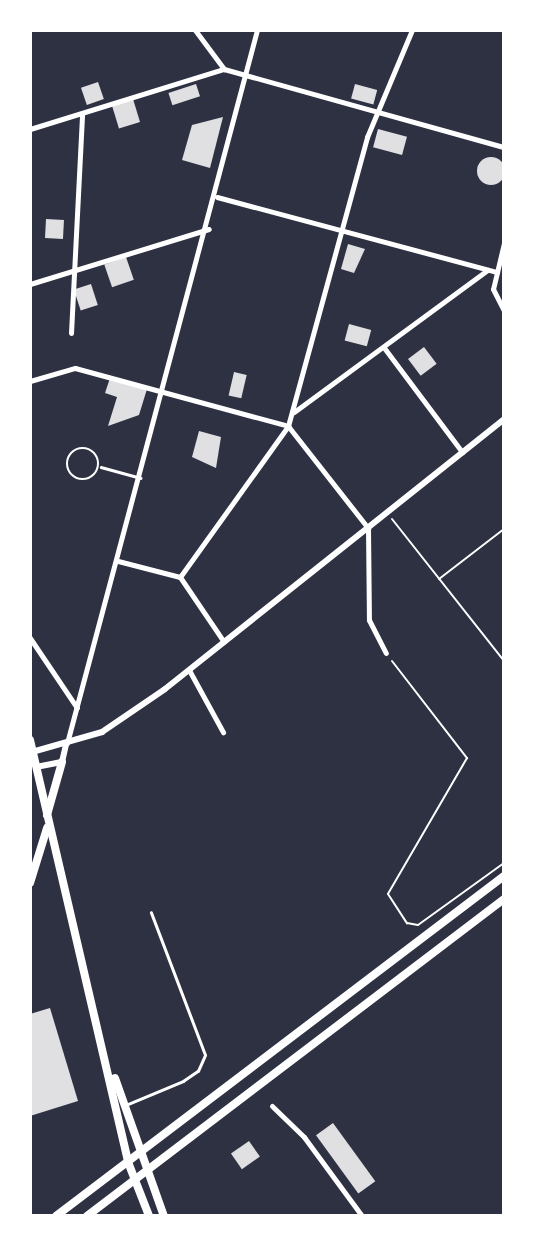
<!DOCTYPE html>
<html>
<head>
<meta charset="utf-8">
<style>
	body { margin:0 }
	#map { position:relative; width:534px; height:1246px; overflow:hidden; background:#2d3142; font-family:"DejaVu Sans",sans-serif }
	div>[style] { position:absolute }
	.building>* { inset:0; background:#e0e0e3; transform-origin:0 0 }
	.round { border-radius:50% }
	.path>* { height:2px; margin:-1px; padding:0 1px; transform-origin:1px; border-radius:1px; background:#fff }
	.service>* { height:2.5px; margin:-1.25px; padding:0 1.25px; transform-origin:1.25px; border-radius:1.25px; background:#fff }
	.service>.ring { margin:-1.25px; padding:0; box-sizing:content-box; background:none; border:2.5px solid #fff; border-radius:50% }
	.minor>* { height:5px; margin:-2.5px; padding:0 2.5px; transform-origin:2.5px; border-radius:2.5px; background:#fff }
	.tertiary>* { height:6px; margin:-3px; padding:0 3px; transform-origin:3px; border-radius:3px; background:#fff }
	.primary>* { height:8px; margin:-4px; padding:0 4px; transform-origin:4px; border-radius:4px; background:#fff }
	span { translate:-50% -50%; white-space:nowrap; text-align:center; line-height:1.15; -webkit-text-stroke:7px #fff; paint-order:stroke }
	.frame { position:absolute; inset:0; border:32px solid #fff; pointer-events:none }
</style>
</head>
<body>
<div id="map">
	<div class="building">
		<i style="left:98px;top:82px;width:18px;height:18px;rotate:71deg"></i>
		<i style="left:196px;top:84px;width:13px;height:29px;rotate:72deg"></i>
		<i style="left:355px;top:84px;width:23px;height:15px;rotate:15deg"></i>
		<i style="left:133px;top:99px;width:24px;height:22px;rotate:73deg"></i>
		<i style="clip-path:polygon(223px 117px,210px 168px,182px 160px,192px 125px)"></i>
		<i style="left:378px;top:129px;width:30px;height:19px;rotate:15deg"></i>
		<i class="round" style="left:477px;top:157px;width:28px;height:28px"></i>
		<i style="left:46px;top:219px;width:18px;height:19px;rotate:3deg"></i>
		<i style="clip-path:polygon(348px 244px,365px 249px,354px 273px,341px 269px)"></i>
		<i style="left:126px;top:257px;width:24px;height:23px;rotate:71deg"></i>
		<i style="left:91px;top:284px;width:22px;height:18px;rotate:72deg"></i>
		<i style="left:349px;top:324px;width:23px;height:17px;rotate:15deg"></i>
		<i style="left:424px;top:347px;width:21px;height:20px;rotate:53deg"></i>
		<i style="left:234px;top:372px;width:13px;height:24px;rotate:13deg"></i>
		<i style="clip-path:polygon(110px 378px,147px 389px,139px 415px,108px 426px,117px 397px,105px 393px)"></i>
		<i style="clip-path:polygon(199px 431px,221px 437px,216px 468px,192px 457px)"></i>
		<i style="clip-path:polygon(50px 1008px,78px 1101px,30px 1116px,30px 1014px)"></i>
		<i style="left:333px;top:1123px;width:72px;height:21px;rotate:54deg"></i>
		<i style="left:249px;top:1141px;width:19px;height:22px;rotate:55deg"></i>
	</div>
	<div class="path">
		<i style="left:392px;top:519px;width:181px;rotate:51.7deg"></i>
		<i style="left:439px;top:579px;width:82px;rotate:-37.6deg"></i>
		<i style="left:392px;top:661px;width:123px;rotate:52.3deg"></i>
		<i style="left:467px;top:758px;width:157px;rotate:120.2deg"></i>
		<i style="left:388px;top:894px;width:35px;rotate:57deg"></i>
		<i style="left:407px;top:923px;width:11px;rotate:10deg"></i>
		<i style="left:418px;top:925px;width:106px;rotate:-35.8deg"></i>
	</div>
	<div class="service">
		<i class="ring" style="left:67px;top:448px;width:29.5px;height:29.5px"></i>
		<i style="left:101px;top:467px;width:41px;rotate:15.4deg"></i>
		<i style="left:126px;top:1105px;width:62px;rotate:-22.8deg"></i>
		<i style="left:183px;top:1081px;width:18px;rotate:-34deg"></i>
		<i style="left:198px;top:1071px;width:17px;rotate:-66deg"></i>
		<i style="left:205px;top:1055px;width:152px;rotate:-110.8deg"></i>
	</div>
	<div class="minor">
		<i style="left:195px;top:30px;width:49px;rotate:53.4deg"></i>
		<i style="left:224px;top:69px;width:291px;rotate:15.6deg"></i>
		<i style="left:30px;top:129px;width:203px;rotate:-17.2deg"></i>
		<i style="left:217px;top:197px;width:290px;rotate:15deg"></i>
		<i style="left:504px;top:243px;width:47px;rotate:103.4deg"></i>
		<i style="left:493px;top:289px;width:25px;rotate:63deg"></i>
		<i style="left:30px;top:284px;width:187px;rotate:-17.1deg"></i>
		<i style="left:71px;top:333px;width:220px;rotate:-87.1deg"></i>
		<i style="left:385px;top:349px;width:129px;rotate:53.2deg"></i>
		<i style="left:30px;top:381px;width:47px;rotate:-16.1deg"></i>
		<i style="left:75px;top:368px;width:221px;rotate:15.2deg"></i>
		<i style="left:294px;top:412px;width:240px;rotate:-36.3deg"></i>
		<i style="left:288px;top:426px;width:130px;rotate:51.9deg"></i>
		<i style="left:368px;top:528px;width:92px;rotate:89.4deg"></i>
		<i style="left:369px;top:620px;width:37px;rotate:63deg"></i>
		<i style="left:118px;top:561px;width:64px;rotate:14.5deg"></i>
		<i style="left:180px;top:577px;width:78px;rotate:55.9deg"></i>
		<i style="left:180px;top:577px;width:186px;rotate:-54.4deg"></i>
		<i style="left:288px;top:426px;width:300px;rotate:-74.7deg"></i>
		<i style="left:367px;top:137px;width:116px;rotate:-67.2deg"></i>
		<i style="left:30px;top:638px;width:84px;rotate:56.1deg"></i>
		<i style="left:189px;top:670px;width:71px;rotate:61.3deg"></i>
		<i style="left:67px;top:743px;width:738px;rotate:-75.08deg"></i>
		<i style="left:272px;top:1106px;width:45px;rotate:44.1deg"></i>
		<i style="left:304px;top:1137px;width:98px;rotate:53.7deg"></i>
	</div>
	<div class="tertiary">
		<i style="left:32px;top:752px;width:73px;rotate:-15.9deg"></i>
		<i style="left:102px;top:732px;width:76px;rotate:-34.3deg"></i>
		<i style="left:165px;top:689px;width:433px;rotate:-38.5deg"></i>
		<i style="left:36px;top:767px;width:26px;rotate:-11deg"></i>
		<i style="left:62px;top:762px;width:17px;rotate:-77deg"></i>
	</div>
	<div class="primary">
		<i style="left:30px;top:740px;width:433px;rotate:76.9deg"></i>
		<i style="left:128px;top:1162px;width:58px;rotate:68.7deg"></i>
		<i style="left:47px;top:815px;width:55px;rotate:-74.2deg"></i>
		<i style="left:30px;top:883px;width:58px;rotate:-72.8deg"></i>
		<i style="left:115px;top:1078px;width:146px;rotate:70.5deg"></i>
		<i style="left:56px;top:1216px;width:562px;rotate:-37.2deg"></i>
		<i style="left:87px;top:1216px;width:524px;rotate:-37.24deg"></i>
	</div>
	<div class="frame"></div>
</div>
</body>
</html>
